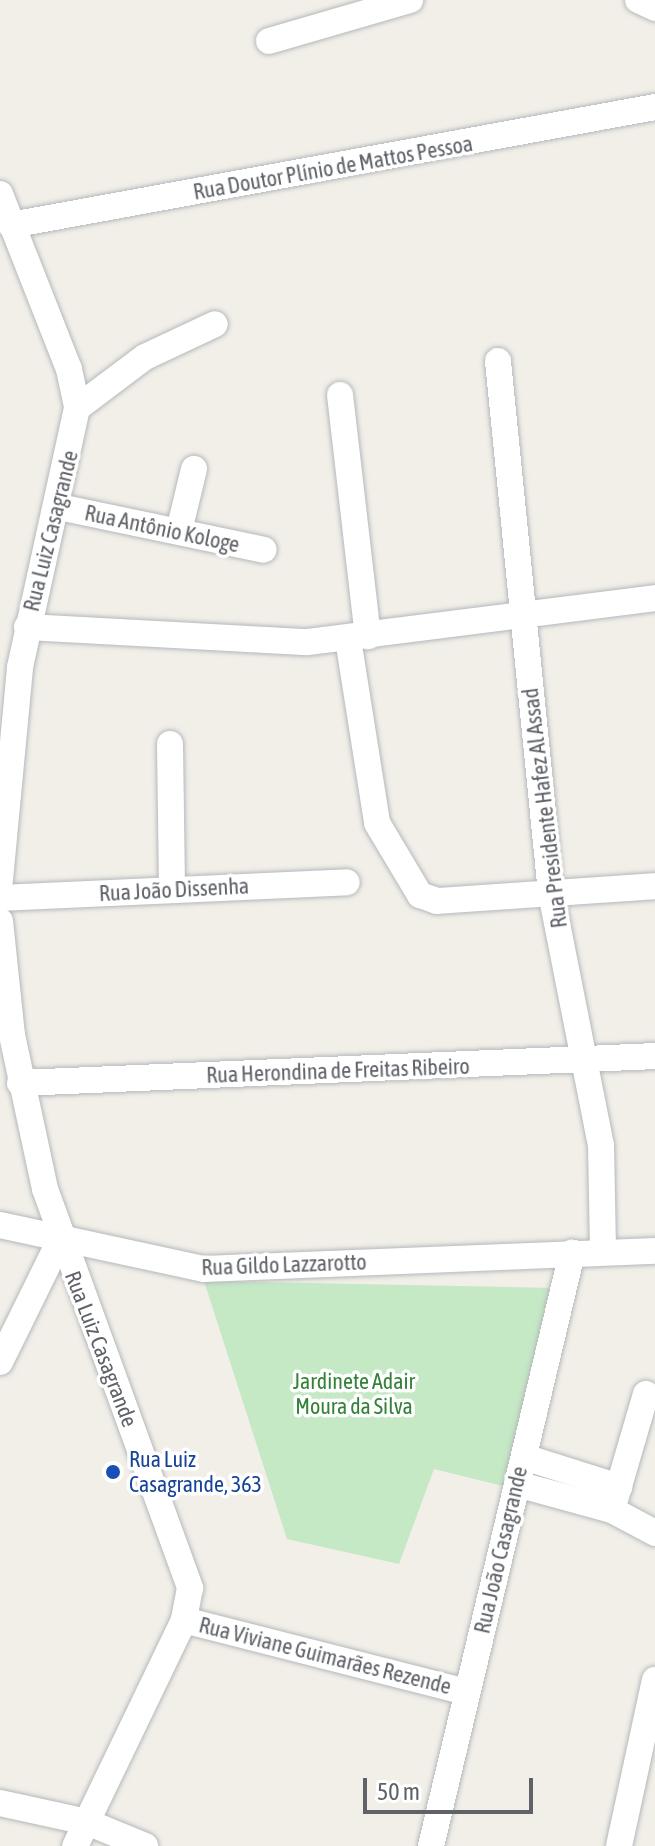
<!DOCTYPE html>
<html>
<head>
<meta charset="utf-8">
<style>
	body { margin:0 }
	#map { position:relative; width:655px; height:1846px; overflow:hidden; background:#f1efe8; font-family:"Asap Condensed",sans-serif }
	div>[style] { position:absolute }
	.green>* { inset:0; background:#c5e8c5 }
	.roads { filter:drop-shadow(0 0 2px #b5b8bc) drop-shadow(0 0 2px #b5b8bc) }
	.minor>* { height:26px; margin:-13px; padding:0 13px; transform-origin:13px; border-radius:13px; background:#fff }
	.dots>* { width:22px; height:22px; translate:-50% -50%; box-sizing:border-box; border:4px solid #fff; border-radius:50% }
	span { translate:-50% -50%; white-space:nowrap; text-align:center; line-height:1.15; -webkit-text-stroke:7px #fff; paint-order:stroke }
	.street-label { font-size:22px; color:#5f6368 }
	.park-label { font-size:22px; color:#348238 }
	.transit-label { font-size:22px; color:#164399 }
	.left { translate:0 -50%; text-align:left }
	.scale { position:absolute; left:363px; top:1778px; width:170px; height:36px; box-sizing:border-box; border:4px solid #5f6368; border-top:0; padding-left:10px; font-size:24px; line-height:28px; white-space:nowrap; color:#5f6368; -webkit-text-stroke:6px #fff; paint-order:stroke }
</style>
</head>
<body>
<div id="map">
	<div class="green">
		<i style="clip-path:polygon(204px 1281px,556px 1288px,503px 1486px,434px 1469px,399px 1564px,287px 1539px)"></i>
	</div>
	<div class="roads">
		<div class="minor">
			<i style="left:638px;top:0;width:19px;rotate:25deg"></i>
			<i style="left:269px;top:41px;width:147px;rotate:-16.2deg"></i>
			<i style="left:0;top:194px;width:188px;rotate:68.5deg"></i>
			<i style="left:69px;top:369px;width:40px;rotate:78deg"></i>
			<i style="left:77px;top:408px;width:266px;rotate:102.4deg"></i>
			<i style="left:20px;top:668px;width:214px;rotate:95.4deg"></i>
			<i style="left:11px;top:225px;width:655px;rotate:-10.38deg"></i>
			<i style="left:498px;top:361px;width:535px;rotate:84.31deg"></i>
			<i style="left:551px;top:893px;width:257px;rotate:78.8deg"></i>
			<i style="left:601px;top:1145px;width:107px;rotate:88.9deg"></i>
			<i style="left:340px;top:395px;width:243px;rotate:83.4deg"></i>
			<i style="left:77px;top:408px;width:85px;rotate:-36.9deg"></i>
			<i style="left:145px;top:357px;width:77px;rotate:-25.2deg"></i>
			<i style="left:59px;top:507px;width:209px;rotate:11.8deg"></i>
			<i style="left:179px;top:531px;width:64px;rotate:-76.4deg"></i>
			<i style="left:27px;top:627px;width:281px;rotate:3.1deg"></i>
			<i style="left:308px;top:642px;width:350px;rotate:-7.2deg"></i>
			<i style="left:348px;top:639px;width:186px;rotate:81deg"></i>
			<i style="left:377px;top:823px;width:84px;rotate:59.2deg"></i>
			<i style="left:420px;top:895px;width:18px;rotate:19deg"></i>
			<i style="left:437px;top:901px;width:219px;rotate:-3.9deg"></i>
			<i style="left:170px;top:744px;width:146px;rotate:89.2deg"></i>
			<i style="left:0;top:898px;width:347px;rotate:-2.6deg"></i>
			<i style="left:0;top:921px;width:115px;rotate:84deg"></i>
			<i style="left:12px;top:1035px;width:157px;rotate:77.9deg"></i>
			<i style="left:45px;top:1189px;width:425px;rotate:70deg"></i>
			<i style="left:190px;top:1588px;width:33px;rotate:101deg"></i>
			<i style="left:184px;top:1620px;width:251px;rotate:115.7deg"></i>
			<i style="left:20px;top:1083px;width:636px;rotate:-2.43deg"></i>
			<i style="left:0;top:1225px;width:209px;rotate:12.2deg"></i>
			<i style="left:204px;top:1269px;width:451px;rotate:-2.3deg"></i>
			<i style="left:0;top:1362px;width:136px;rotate:-63.8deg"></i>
			<i style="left:524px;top:1457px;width:100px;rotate:17.5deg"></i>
			<i style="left:517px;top:1484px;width:98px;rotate:15.3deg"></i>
			<i style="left:612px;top:1510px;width:49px;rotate:28.1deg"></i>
			<i style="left:612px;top:1510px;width:121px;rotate:-73.7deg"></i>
			<i style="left:184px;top:1620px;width:292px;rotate:14.3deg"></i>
			<i style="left:0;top:1803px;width:89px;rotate:12.3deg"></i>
			<i style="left:87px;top:1822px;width:63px;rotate:22.5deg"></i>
			<i style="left:431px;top:1846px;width:610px;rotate:-76.62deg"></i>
			<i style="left:619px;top:1846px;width:170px;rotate:-77.8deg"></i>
		</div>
	</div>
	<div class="dots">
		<i style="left:113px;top:1472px;background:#1a4fb4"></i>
	</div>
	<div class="street-label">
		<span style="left:333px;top:168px;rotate:-10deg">Rua Doutor Plínio de Mattos Pessoa</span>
		<span style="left:162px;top:529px;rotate:12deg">Rua Antônio Kologe</span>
		<span style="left:51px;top:531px;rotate:-76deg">Rua Luiz Casagrande</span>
		<span style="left:545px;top:808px;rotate:-97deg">Rua Presidente Hafez Al Assad</span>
		<span style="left:174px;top:890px;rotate:-3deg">Rua João Dissenha</span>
		<span style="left:338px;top:1071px;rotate:-2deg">Rua Herondina de Freitas Ribeiro</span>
		<span style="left:284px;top:1265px;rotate:-2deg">Rua Gildo Lazzarotto</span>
		<span style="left:101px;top:1349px;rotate:69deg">Rua Luiz Casagrande</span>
		<span style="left:501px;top:1550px;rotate:-77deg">Rua João Casagrande</span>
		<span style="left:325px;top:1656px;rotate:14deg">Rua Viviane Guimarães Rezende</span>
	</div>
	<div class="park-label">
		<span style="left:354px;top:1394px">Jardinete Adair<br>Moura da Silva</span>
	</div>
	<div class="transit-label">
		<span class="left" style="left:129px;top:1472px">Rua Luiz<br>Casagrande, 363</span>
	</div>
	<div class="scale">50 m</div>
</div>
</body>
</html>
